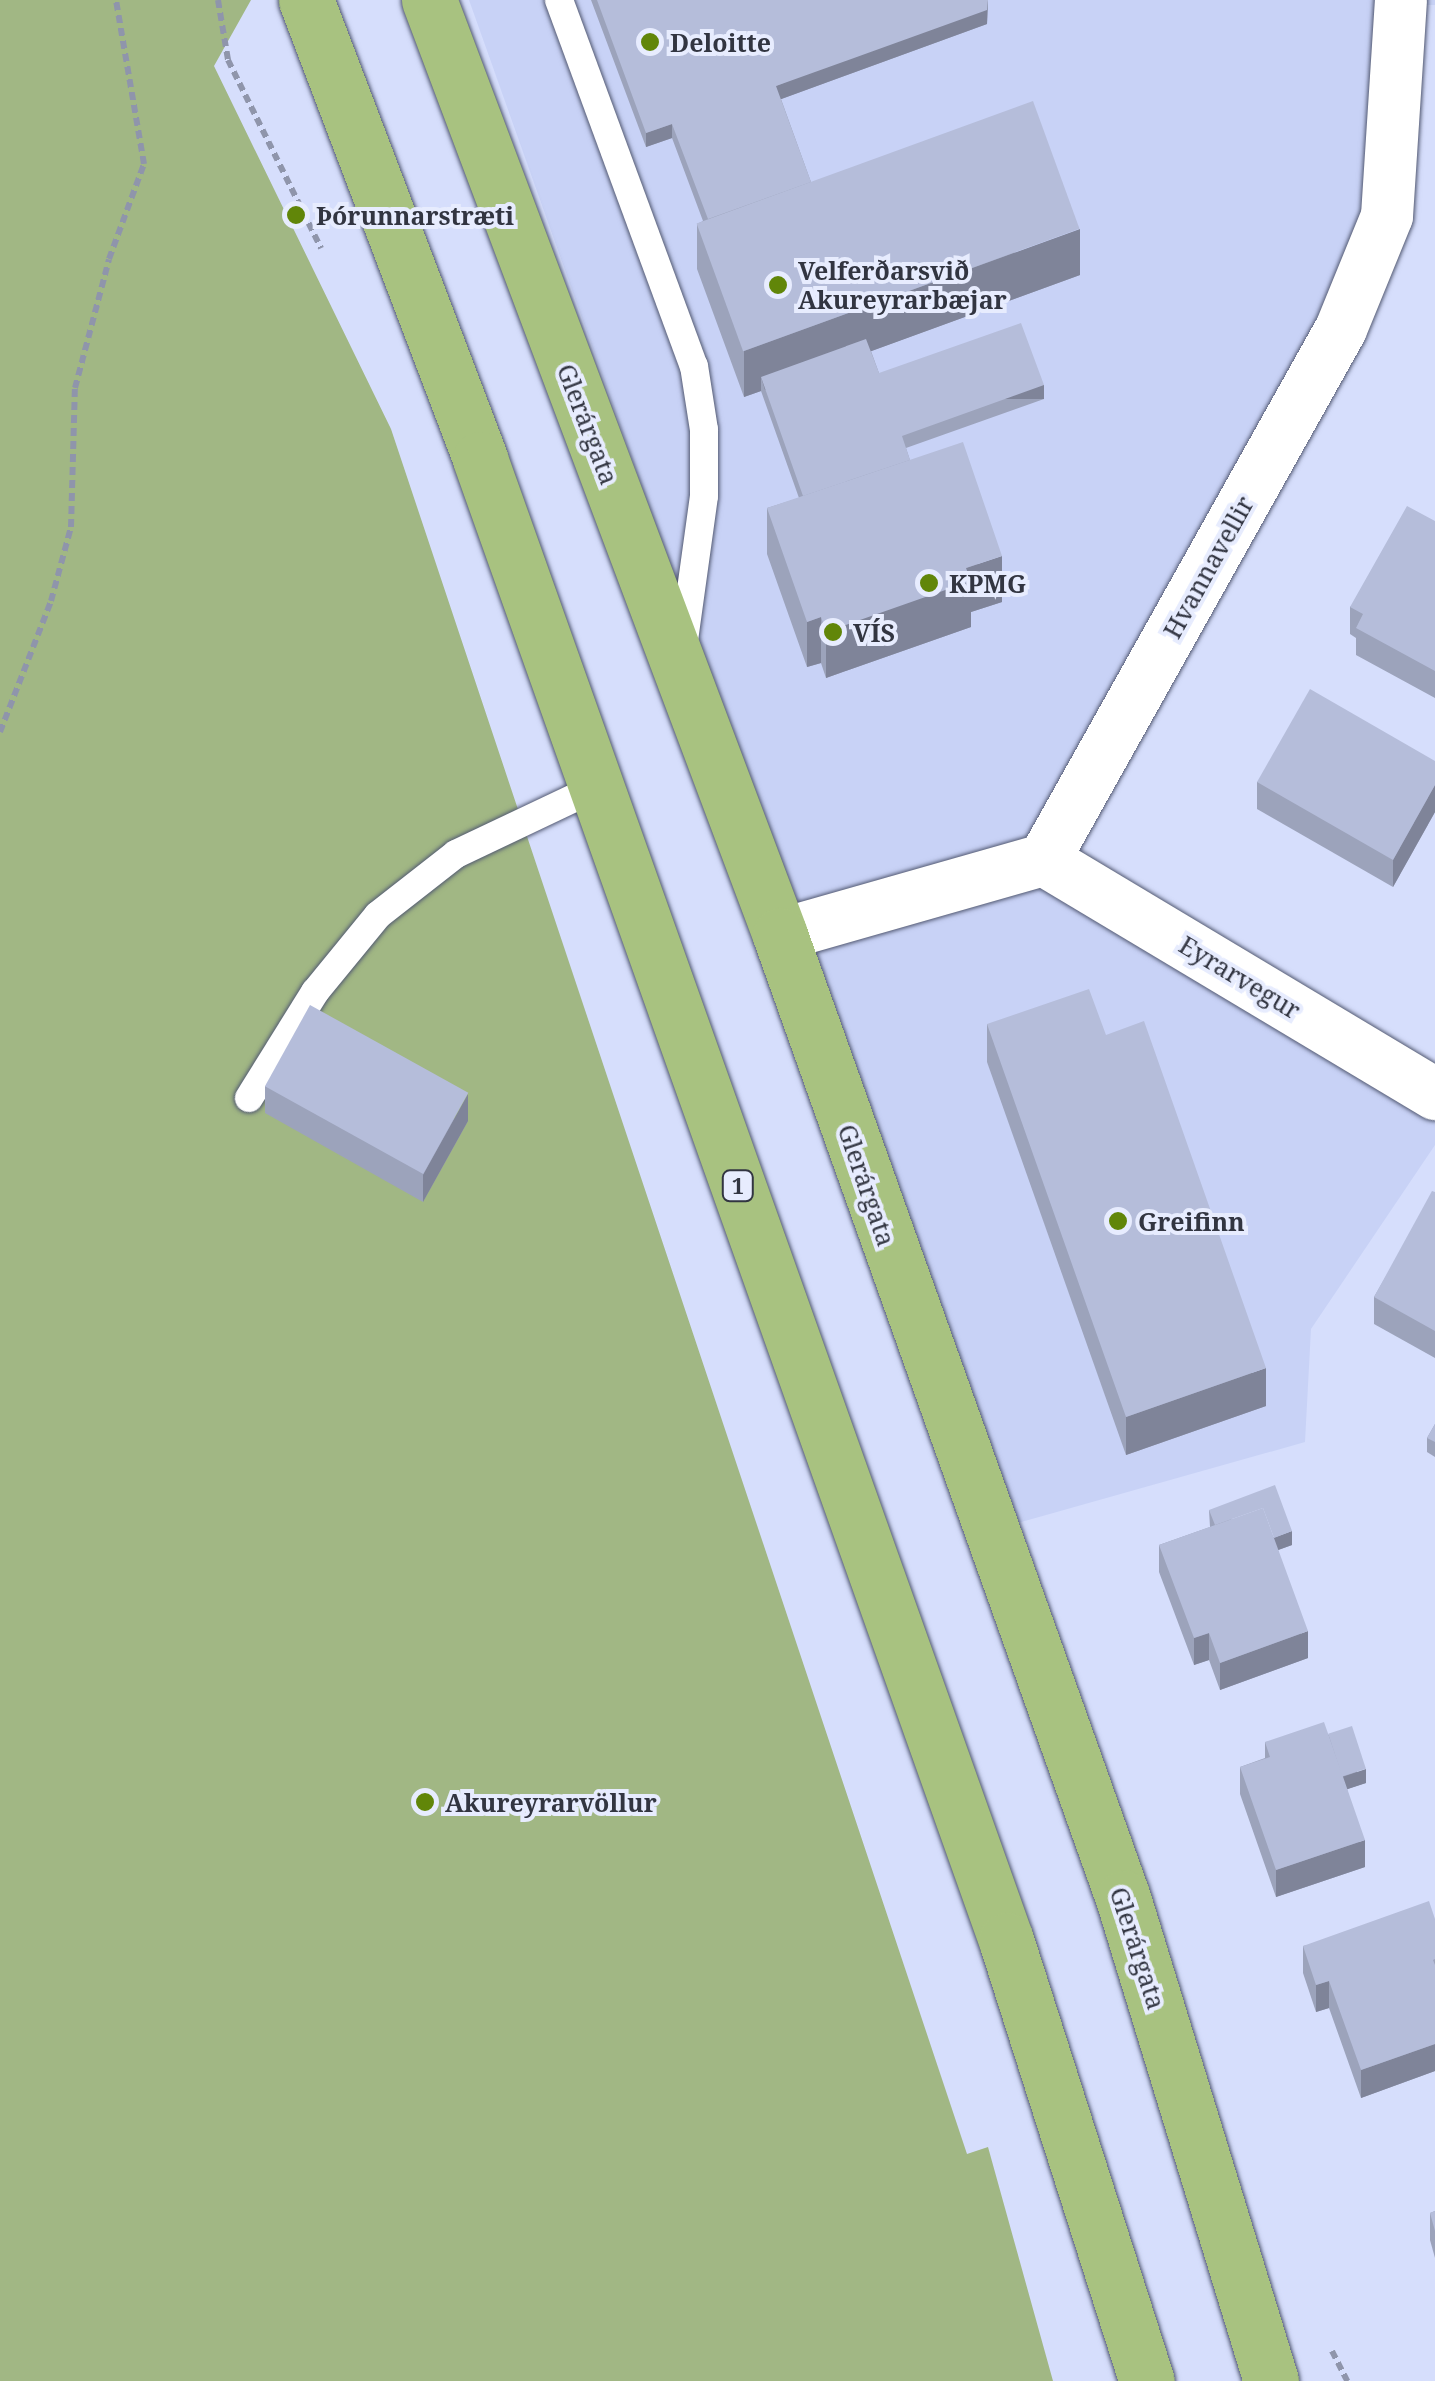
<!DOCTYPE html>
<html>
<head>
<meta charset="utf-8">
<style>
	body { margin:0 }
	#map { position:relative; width:1435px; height:2381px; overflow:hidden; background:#d6defc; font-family:"Noto Serif",serif }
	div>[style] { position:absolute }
	.built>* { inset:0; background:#c8d2f6 }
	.green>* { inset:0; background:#a1b784 }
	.path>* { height:6px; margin-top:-3px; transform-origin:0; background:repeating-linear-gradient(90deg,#8f95ab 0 8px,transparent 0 13px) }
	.roads { filter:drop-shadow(0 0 2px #525972) drop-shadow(0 0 2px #525972) }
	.service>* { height:28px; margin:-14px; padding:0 14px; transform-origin:14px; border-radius:14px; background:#fff }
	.minor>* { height:52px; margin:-26px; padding:0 26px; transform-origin:26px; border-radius:26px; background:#fff }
	.trunk>* { height:55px; margin:-27.5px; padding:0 27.5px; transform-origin:27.5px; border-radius:27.5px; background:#a8c280 }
	.wall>* { inset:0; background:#9ca3bb }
	.shaded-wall>* { inset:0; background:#7f8499; transform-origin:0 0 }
	.building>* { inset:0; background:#b5bdda; transform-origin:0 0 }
	.dots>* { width:28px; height:28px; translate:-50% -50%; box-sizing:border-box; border:5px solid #e7ecfe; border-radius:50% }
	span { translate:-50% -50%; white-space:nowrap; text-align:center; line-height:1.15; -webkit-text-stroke:8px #e7ecfe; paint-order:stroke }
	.shield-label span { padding:2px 8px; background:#e7ecfe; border:2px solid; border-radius:8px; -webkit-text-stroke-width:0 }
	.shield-label { font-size:22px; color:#323541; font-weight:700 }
	.poi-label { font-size:25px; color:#323541; font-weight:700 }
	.left { translate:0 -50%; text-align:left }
	.street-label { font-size:25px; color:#323541 }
</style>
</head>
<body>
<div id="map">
	<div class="built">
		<i style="clip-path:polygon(469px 0,1435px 0,1435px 5px,1388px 5px,1373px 210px,1326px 323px,1030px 860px,1435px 1103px,1435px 1145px,1311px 1329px,1305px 1442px,1011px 1525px)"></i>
	</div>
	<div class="green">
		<i style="clip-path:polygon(0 0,251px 0,214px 66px,391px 429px,967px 2154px,988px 2147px,1053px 2381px,0 2381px)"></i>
	</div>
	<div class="path">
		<i style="left:218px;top:0;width:61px;rotate:80.5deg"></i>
		<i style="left:228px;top:60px;width:210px;rotate:63.7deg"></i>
		<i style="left:0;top:732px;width:141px;rotate:-68.7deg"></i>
		<i style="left:51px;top:601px;width:77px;rotate:-74.9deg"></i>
		<i style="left:71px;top:527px;width:139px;rotate:-88.4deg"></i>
		<i style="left:75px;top:388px;width:133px;rotate:-75.2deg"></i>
		<i style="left:109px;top:259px;width:101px;rotate:-69.8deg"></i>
		<i style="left:144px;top:164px;width:166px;rotate:-99.7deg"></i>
		<i style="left:1332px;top:2351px;width:34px;rotate:63deg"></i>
	</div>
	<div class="roads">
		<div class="service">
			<i style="left:559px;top:0;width:390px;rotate:69.8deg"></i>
			<i style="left:694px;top:366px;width:65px;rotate:81.1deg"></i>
			<i style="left:704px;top:430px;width:66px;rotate:90deg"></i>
			<i style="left:704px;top:496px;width:152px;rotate:97.9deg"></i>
			<i style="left:249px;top:1098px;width:125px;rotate:-58.1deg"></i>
			<i style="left:315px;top:992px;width:99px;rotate:-50.7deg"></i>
			<i style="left:378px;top:915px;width:99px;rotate:-38deg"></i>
			<i style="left:456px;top:854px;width:156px;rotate:-25.4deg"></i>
		</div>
		<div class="minor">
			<i style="left:1044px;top:860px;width:456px;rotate:30.9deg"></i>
			<i style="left:780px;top:935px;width:274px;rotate:-15.9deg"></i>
			<i style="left:1044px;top:860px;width:608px;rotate:-60.78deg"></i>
			<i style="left:1341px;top:329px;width:122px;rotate:-67.8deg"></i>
			<i style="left:1387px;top:216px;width:216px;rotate:-86.3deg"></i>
		</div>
		<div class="trunk">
			<i style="left:306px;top:0;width:491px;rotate:69.2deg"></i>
			<i style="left:480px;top:459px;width:1572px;rotate:70.45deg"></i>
			<i style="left:1006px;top:1940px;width:463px;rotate:72.3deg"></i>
			<i style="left:429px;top:0;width:999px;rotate:69.42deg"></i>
			<i style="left:780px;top:935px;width:1022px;rotate:70.4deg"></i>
			<i style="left:1123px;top:1898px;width:505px;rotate:72.96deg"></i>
		</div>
	</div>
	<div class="wall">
		<i style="clip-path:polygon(591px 0,988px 0,987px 24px,781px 99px,811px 182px,1080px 275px,871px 351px,879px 373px,1044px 399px,906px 448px,910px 460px,1002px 602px,971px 612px,971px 627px,826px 678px,821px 663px,807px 667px,767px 554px,767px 508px,799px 498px,761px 391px,744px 397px,697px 269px,697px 224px,703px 221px,672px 138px,646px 147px)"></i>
		<i style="clip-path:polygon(1435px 521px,1435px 698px,1356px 655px,1356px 638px,1350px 634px,1350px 607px)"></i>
		<i style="clip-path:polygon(1435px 761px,1435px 812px,1393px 887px,1257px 809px,1257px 782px)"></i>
		<i style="clip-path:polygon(987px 1024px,1106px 1035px,1266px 1406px,1126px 1455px,987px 1062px)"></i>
		<i style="clip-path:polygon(265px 1086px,468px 1121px,423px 1202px,265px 1113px)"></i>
		<i style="clip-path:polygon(1435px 1192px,1435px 1358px,1374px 1324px,1374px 1297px)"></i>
		<i style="clip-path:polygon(1435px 1424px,1435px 1457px,1427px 1452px,1427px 1438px)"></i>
		<i style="clip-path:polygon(1209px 1510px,1292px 1545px,1278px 1550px,1308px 1658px,1220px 1690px,1209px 1660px,1194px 1665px,1159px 1572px,1159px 1545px,1210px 1527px)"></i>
		<i style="clip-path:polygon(1328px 1734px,1366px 1783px,1347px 1789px,1365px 1867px,1276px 1897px,1240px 1794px,1240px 1767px,1265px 1758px,1265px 1742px)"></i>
		<i style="clip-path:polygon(1435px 1919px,1435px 2071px,1361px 2098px,1329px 2008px,1316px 2012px,1303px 1973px,1303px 1946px)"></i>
		<i style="clip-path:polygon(1435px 2211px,1435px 2258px,1430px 2240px,1430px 2213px)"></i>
	</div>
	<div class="shaded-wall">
		<i style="clip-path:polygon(988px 0,987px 24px,776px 101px,776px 86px)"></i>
		<i style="clip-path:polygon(672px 124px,672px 138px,646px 147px,646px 133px)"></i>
		<i style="clip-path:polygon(1080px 229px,1080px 275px,765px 390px,761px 377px,761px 391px,744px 397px,744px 351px)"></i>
		<i style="left:1044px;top:385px;width:14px;height:151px;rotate:90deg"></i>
		<i style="clip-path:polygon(1002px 556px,1002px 602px,971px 612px,971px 627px,826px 678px,826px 632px,966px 568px)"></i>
		<i style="clip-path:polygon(821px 617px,821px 663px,807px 667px,807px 622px)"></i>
		<i style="clip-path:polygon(1435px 785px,1435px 812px,1393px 887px,1393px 860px)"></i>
		<i style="clip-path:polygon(468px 1094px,468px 1121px,423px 1202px,423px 1175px)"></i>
		<i style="clip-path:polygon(1266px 1368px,1266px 1406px,1126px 1455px,1126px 1417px)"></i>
		<i style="clip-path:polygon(1292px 1531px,1292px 1545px,1270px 1553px,1270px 1539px)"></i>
		<i style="clip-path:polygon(1308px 1631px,1308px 1658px,1220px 1690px,1220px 1663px)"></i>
		<i style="clip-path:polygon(1209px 1633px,1209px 1660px,1194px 1665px,1194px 1638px)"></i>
		<i style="clip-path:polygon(1366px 1769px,1366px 1783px,1339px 1792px,1339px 1778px)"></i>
		<i style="clip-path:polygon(1365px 1840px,1365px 1867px,1276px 1897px,1276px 1870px)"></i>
		<i style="clip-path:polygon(1329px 1981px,1329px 2008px,1316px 2012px,1316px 1985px)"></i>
		<i style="clip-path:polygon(1435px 2044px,1435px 2071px,1361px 2098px,1361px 2070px)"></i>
	</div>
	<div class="building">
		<i style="clip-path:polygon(597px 0,988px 0,987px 10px,776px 86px,811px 182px,708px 219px,672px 124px,646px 133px)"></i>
		<i style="left:1033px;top:101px;width:136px;height:358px;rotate:70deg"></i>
		<i style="clip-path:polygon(1021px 323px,1044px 385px,902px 436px,910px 460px,803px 496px,761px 377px,866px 339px,879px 373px)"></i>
		<i style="clip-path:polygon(963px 442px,1002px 556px,966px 568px,971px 581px,826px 632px,821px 617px,807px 622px,767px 508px)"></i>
		<i style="clip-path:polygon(1407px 506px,1435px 521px,1435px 671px,1356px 628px,1363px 614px,1350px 607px)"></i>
		<i style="clip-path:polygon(1310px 689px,1435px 761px,1435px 785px,1393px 860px,1257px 782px)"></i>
		<i style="clip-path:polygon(1089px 989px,1106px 1035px,1144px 1021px,1266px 1368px,1126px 1417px,987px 1024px)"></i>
		<i style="left:310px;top:1005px;width:181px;height:93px;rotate:29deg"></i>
		<i style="clip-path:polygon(1432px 1191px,1435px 1192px,1435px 1331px,1374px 1297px)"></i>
		<i style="clip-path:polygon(1435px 1424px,1435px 1442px,1427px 1438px)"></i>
		<i style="clip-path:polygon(1275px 1485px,1292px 1531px,1274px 1538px,1263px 1508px,1215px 1525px,1209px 1510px)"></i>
		<i style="clip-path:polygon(1263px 1508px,1308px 1631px,1220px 1663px,1209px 1633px,1194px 1638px,1159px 1545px)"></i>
		<i style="clip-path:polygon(1324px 1722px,1365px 1840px,1276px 1870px,1240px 1767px,1270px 1757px,1265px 1742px)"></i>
		<i style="left:1352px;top:1726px;width:45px;height:25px;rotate:72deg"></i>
		<i style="clip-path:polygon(1429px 1901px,1435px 1919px,1435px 1959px,1433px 1960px,1435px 1965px,1435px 2044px,1361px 2070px,1329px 1981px,1316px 1985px,1303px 1946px)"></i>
		<i style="clip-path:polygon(1435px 2211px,1435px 2231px,1430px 2213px)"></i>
	</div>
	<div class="dots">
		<i style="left:650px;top:42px;background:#618609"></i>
		<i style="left:296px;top:215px;background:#618609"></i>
		<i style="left:778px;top:285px;background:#618609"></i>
		<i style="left:929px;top:583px;background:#618609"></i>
		<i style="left:833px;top:632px;background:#618609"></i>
		<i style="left:1118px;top:1221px;background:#618609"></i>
		<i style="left:425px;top:1802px;background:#618609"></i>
	</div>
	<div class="shield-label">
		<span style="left:738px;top:1186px">1</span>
	</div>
	<div class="poi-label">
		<span class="left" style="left:670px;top:42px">Deloitte</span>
		<span class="left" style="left:316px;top:215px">Þórunnarstræti</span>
		<span class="left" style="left:798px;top:285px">Velferðarsvið<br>Akureyrarbæjar</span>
		<span class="left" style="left:949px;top:583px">KPMG</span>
		<span class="left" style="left:853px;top:632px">VÍS</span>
		<span class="left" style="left:1138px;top:1221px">Greifinn</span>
		<span class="left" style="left:445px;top:1802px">Akureyrarvöllur</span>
	</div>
	<div class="street-label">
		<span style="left:588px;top:424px;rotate:69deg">Glerárgata</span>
		<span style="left:1208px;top:567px;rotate:-61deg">Hvannavellir</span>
		<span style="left:1240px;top:977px;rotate:31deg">Eyrarvegur</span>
		<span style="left:867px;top:1185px;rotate:71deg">Glerárgata</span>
		<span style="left:1138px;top:1948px;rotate:72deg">Glerárgata</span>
	</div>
</div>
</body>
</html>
